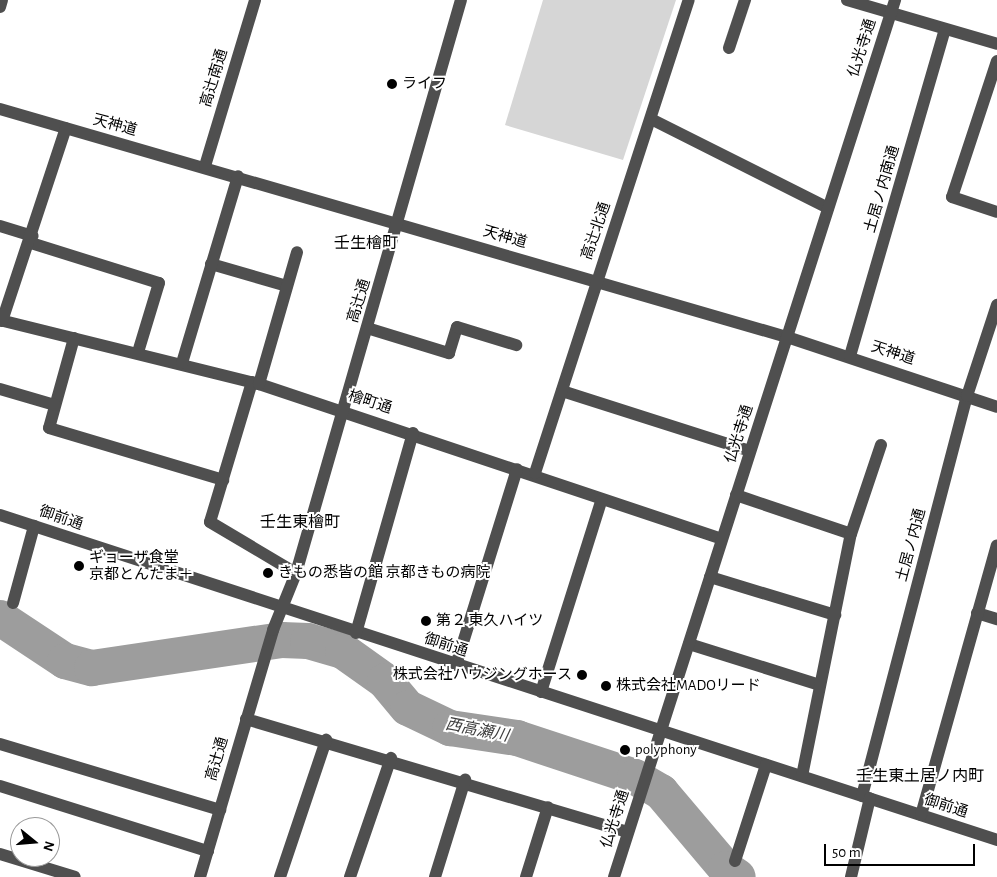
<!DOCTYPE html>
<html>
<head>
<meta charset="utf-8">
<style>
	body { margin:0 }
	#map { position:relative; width:997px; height:877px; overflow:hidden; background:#fff; font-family:"Alegreya Sans","Noto Sans JP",sans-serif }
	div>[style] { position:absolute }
	.green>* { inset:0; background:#d6d6d6 }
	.river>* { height:36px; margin:-18px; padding:0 18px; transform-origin:18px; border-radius:18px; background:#9d9d9d }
	.minor>* { height:12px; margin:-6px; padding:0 6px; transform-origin:6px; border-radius:6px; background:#4f4f4f }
	.dots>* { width:14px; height:14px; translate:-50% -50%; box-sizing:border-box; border:2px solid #fff; border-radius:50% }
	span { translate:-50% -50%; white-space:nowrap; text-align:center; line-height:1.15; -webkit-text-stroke:4px #fff; paint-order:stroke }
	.street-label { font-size:15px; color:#000 }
	.poi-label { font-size:15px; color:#000 }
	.left { translate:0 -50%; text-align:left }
	.right { translate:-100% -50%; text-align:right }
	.neighbourhood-label { font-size:16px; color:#000 }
	.water-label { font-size:16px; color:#3e3e3e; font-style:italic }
	.north { position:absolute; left:10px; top:817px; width:50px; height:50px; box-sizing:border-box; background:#fff; border:1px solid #999; border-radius:50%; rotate:107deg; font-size:14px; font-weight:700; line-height:20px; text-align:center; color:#000 }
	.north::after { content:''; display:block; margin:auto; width:18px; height:22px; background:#000; clip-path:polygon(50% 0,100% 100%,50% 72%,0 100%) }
	.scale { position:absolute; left:824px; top:844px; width:151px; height:22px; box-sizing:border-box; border:2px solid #000; border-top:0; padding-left:6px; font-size:15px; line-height:18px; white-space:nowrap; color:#000; -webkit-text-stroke:4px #fff; paint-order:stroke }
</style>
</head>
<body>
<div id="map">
	<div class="green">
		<i style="clip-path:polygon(543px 0,676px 0,623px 160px,505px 125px)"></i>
	</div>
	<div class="river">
		<i style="left:0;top:618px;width:78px;rotate:33.5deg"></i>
		<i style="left:65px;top:661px;width:28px;rotate:15deg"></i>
		<i style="left:92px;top:668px;width:192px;rotate:-8.4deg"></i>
		<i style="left:282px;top:640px;width:26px;rotate:2deg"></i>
		<i style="left:308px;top:641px;width:36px;rotate:16deg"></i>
		<i style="left:343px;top:651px;width:52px;rotate:35.5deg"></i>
		<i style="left:385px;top:681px;width:35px;rotate:50deg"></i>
		<i style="left:408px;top:708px;width:47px;rotate:25.5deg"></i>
		<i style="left:450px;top:728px;width:68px;rotate:8.5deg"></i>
		<i style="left:517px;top:738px;width:124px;rotate:18.3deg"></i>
		<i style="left:635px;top:777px;width:30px;rotate:30deg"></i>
		<i style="left:661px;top:792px;width:101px;rotate:49.8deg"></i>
		<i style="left:726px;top:869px;width:14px;rotate:34deg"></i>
	</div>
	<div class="minor">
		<i style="left:847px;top:0;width:156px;rotate:16.3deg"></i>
		<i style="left:0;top:7px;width:7px;rotate:-74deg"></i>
		<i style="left:729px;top:48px;width:51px;rotate:-71.6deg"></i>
		<i style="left:997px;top:61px;width:143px;rotate:108.3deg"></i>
		<i style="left:952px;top:197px;width:47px;rotate:18.4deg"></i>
		<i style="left:0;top:109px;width:819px;rotate:16.16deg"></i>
		<i style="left:787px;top:337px;width:221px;rotate:18.4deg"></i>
		<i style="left:651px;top:119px;width:198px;rotate:26.7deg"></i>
		<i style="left:205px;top:166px;width:173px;rotate:-73.2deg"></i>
		<i style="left:0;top:226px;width:34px;rotate:17deg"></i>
		<i style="left:31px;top:243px;width:134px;rotate:17.4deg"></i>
		<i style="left:159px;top:283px;width:72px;rotate:106.9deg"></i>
		<i style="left:211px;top:264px;width:79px;rotate:16.1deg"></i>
		<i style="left:0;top:320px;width:267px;rotate:13.9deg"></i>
		<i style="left:259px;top:384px;width:488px;rotate:18.5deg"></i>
		<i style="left:2px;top:321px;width:203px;rotate:-71.7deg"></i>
		<i style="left:367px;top:328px;width:86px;rotate:17deg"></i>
		<i style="left:449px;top:353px;width:27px;rotate:-73deg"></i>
		<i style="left:457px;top:327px;width:62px;rotate:17deg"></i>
		<i style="left:74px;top:338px;width:93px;rotate:105.5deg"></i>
		<i style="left:49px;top:428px;width:182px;rotate:16.6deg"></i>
		<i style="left:850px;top:356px;width:340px;rotate:-73.8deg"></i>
		<i style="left:182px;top:363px;width:195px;rotate:-73.3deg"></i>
		<i style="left:252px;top:382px;width:146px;rotate:106.7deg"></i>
		<i style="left:210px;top:522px;width:100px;rotate:30.7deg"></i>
		<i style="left:259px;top:384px;width:137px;rotate:-73.9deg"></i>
		<i style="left:0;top:389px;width:57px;rotate:16.2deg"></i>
		<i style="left:562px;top:391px;width:197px;rotate:17.7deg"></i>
		<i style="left:535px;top:473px;width:497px;rotate:-72deg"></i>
		<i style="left:736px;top:495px;width:121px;rotate:18.7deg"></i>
		<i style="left:0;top:515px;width:1049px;rotate:18.05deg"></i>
		<i style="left:710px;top:577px;width:131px;rotate:16.9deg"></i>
		<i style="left:13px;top:603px;width:80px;rotate:-74.7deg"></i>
		<i style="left:977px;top:613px;width:21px;rotate:17deg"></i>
		<i style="left:356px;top:633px;width:208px;rotate:-74.1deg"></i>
		<i style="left:689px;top:644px;width:137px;rotate:17.4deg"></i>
		<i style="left:456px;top:665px;width:205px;rotate:-72.7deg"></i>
		<i style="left:541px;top:692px;width:202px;rotate:-72.5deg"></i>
		<i style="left:246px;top:719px;width:398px;rotate:16.5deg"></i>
		<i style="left:0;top:744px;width:230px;rotate:16.7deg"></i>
		<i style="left:802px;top:776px;width:247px;rotate:-78.6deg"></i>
		<i style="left:851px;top:534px;width:94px;rotate:-71.4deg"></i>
		<i style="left:0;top:786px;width:218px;rotate:17.4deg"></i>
		<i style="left:862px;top:796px;width:414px;rotate:-75.3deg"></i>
		<i style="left:967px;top:396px;width:96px;rotate:-71.8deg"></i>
		<i style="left:921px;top:815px;width:280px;rotate:-74.3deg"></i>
		<i style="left:0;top:854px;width:78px;rotate:17deg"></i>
		<i style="left:735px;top:861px;width:101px;rotate:-72.1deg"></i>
		<i style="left:200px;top:877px;width:258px;rotate:-73.5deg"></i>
		<i style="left:273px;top:630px;width:61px;rotate:-68deg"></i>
		<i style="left:296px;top:573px;width:596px;rotate:-73.94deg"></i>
		<i style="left:280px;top:877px;width:145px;rotate:-71.4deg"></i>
		<i style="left:350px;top:877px;width:126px;rotate:-71deg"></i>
		<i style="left:435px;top:877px;width:102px;rotate:-72.8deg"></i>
		<i style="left:526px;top:877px;width:73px;rotate:-72.6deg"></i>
		<i style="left:614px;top:877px;width:921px;rotate:-72.23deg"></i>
		<i style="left:851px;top:877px;width:81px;rotate:-76.5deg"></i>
	</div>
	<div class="dots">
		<i style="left:392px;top:84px;background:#000"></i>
		<i style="left:79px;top:566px;background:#000"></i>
		<i style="left:268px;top:573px;background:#000"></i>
		<i style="left:426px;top:621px;background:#000"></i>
		<i style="left:582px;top:675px;background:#000"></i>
		<i style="left:606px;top:686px;background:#000"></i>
		<i style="left:625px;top:750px;background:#000"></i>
	</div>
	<div class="street-label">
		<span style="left:862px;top:48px;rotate:-72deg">仏光寺通</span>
		<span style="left:214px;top:78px;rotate:-73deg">高辻南通</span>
		<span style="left:115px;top:125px;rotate:15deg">天神道</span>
		<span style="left:882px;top:189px;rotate:-74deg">土居ノ内南通</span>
		<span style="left:596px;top:231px;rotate:-71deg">高辻北通</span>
		<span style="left:505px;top:237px;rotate:16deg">天神道</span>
		<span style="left:359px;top:301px;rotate:-73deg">高辻通</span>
		<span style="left:893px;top:353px;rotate:18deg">天神道</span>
		<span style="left:370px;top:402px;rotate:18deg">檜町通</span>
		<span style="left:739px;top:434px;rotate:-72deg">仏光寺通</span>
		<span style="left:61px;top:518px;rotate:19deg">御前通</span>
		<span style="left:911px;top:545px;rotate:-75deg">土居ノ内通</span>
		<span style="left:446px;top:645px;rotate:18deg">御前通</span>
		<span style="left:217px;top:759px;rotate:-74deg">高辻通</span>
		<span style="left:946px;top:806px;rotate:18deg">御前通</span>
		<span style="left:615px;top:819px;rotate:-72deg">仏光寺通</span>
	</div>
	<div class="poi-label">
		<span class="left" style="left:402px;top:84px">ライフ</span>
		<span class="left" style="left:89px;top:566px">ギョーザ食堂<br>京都とんたま＋</span>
		<span class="left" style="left:278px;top:573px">きもの悉皆の館 京都きもの病院</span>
		<span class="left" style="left:436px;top:621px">第２ 東久ハイツ</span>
		<span class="right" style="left:572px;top:675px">株式会社ハウジングホース</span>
		<span class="left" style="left:616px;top:686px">株式会社MADOリード</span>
		<span class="left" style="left:635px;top:750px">polyphony</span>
	</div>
	<div class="neighbourhood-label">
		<span style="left:366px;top:243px">壬生檜町</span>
		<span style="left:300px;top:522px">壬生東檜町</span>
		<span style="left:920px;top:776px">壬生東土居ノ内町</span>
	</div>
	<div class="water-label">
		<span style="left:477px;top:730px;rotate:11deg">西高瀬川</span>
	</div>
	<div class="north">N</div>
	<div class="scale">50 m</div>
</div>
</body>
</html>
